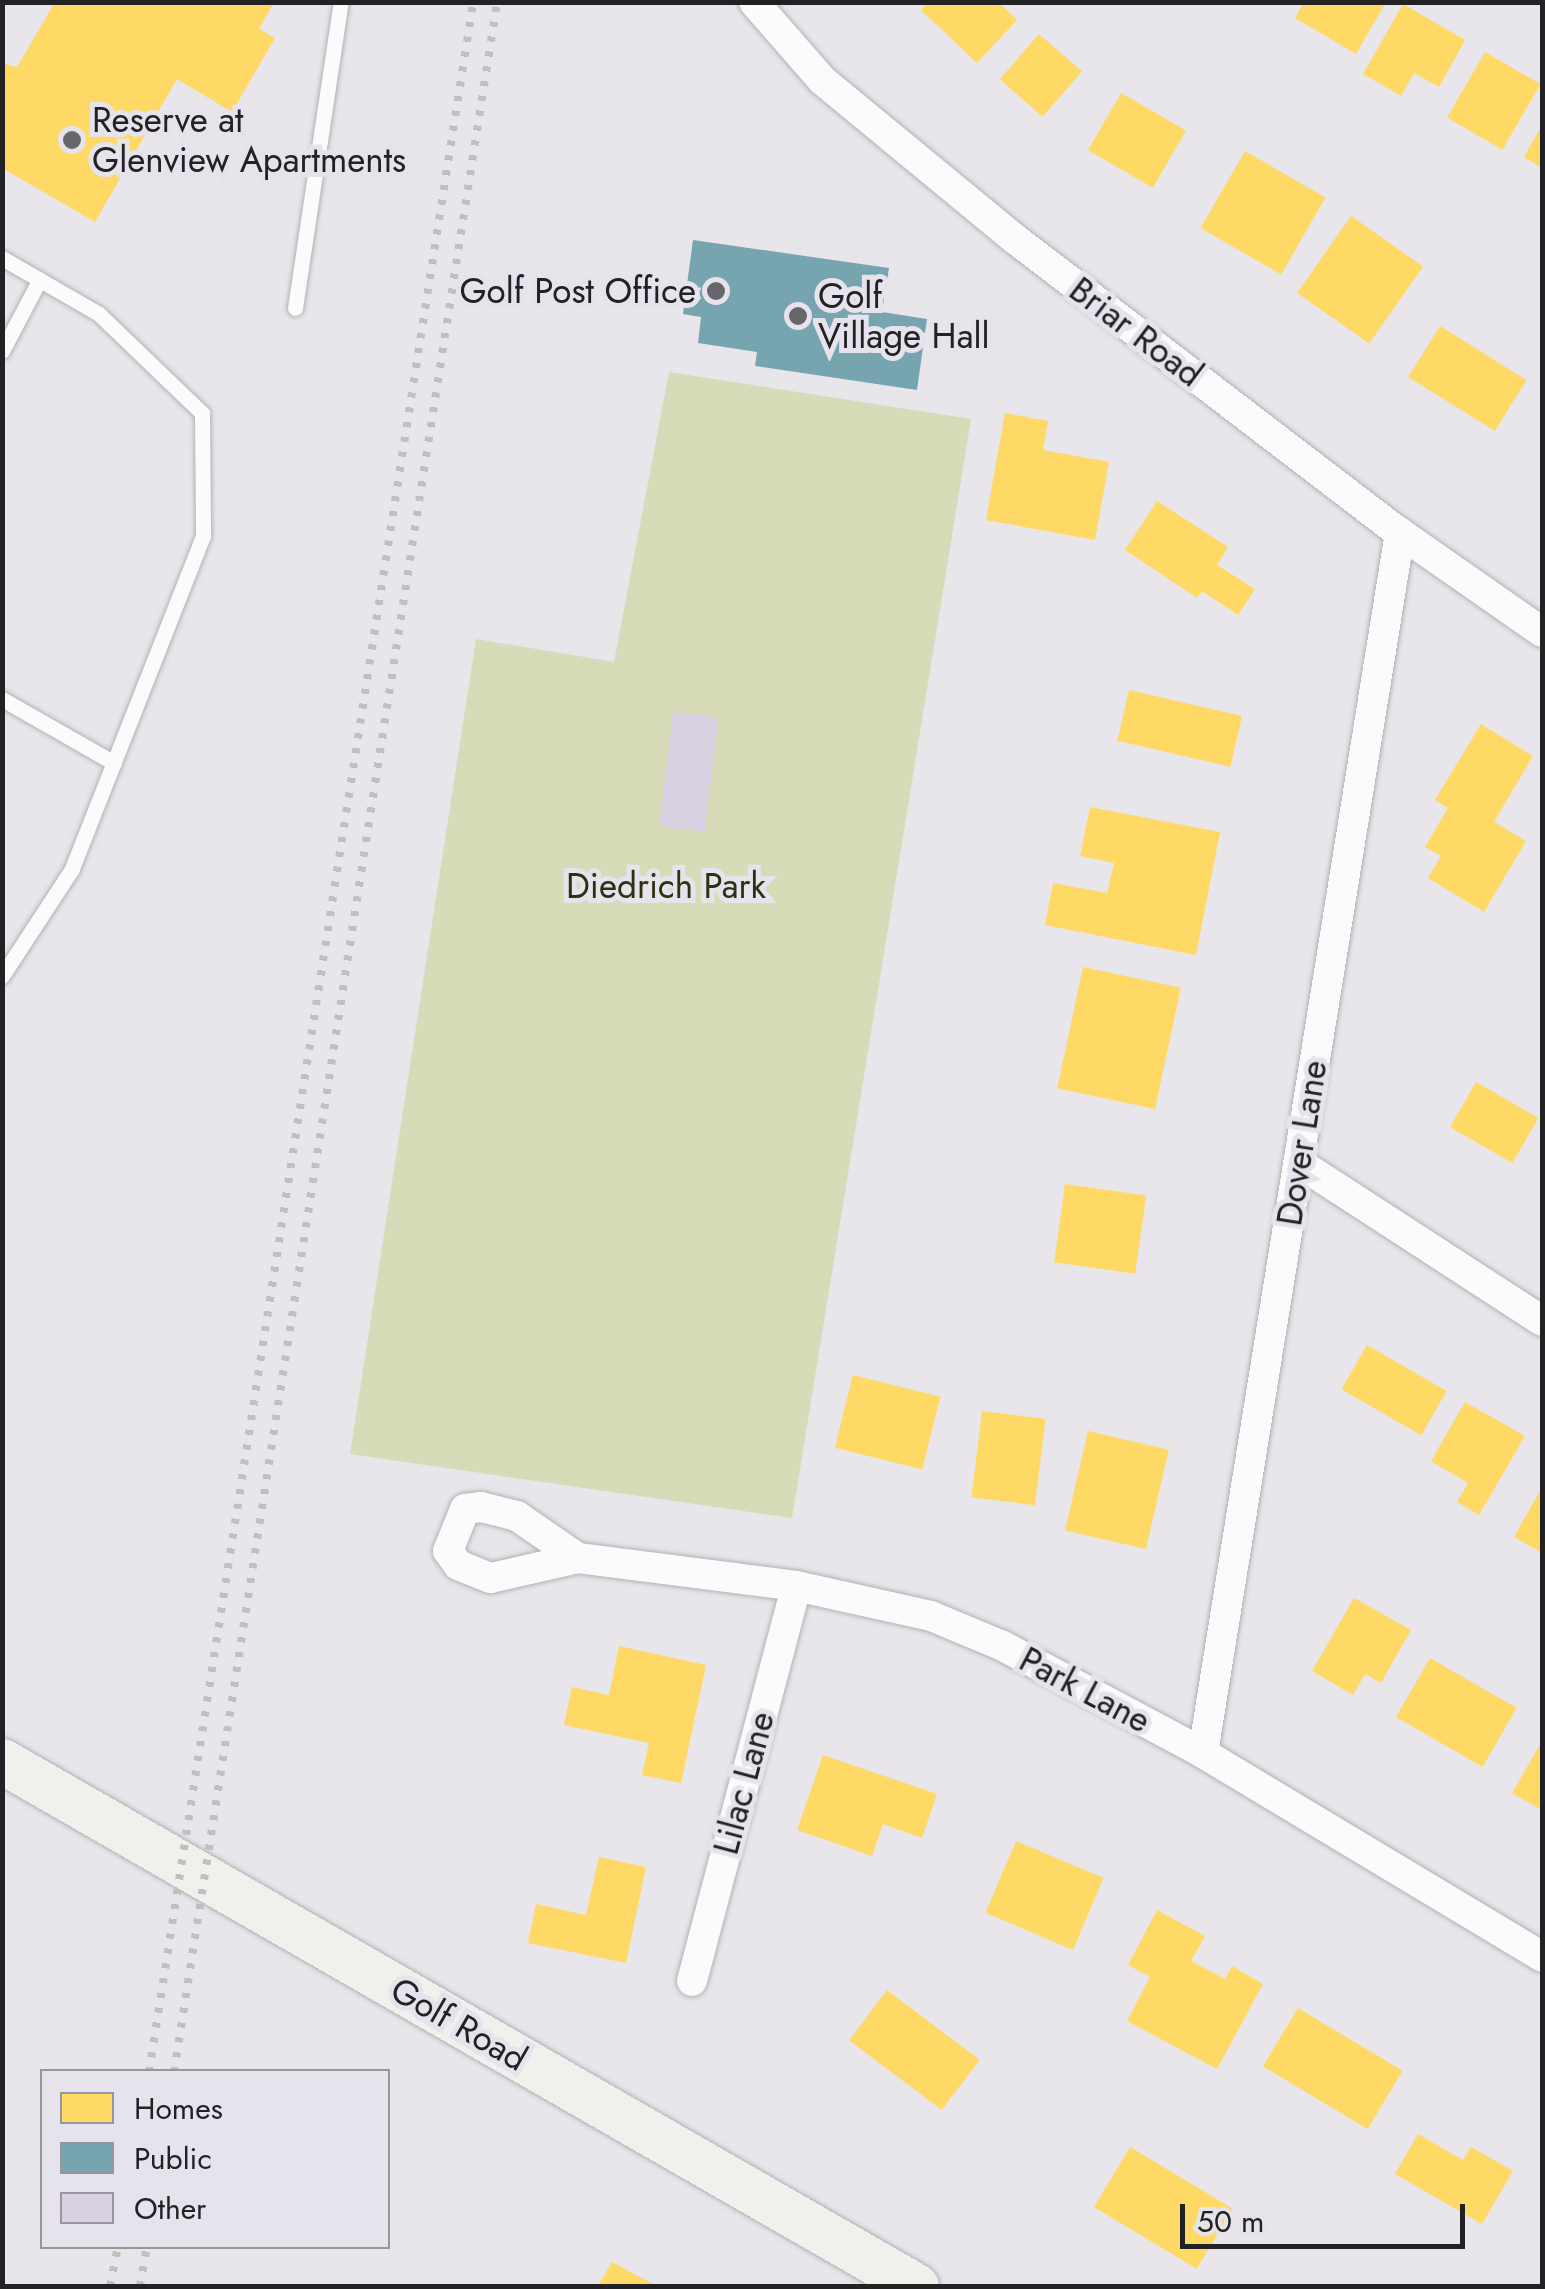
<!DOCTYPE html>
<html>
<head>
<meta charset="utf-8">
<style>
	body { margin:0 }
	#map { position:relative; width:1545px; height:2289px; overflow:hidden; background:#e8e5eb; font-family:Jost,sans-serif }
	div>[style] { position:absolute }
	.green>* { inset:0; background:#d7dbb7 }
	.homes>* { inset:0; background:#ffd966; transform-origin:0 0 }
	.public>* { inset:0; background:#76a5af }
	.building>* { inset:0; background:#d9d1e2; transform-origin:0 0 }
	.roads { filter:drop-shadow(0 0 2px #b3b1b6) drop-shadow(0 0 2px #b3b1b6) }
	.service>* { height:15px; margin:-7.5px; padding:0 7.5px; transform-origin:7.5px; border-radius:7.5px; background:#fcfbfc }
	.minor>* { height:30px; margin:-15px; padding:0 15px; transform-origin:15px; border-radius:15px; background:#fcfbfc }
	.secondary>* { height:45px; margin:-22.5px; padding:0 22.5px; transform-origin:22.5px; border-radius:22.5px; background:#f0f0ed }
	.rail>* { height:8px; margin-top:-4px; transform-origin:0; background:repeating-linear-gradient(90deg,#c0c0c0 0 5px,transparent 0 15px) }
	.dots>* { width:28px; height:28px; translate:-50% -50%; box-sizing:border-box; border:5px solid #e7e3ed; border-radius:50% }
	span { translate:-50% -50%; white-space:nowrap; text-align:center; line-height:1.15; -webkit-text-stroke:10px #e7e3ed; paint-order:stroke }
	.poi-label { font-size:35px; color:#222124 }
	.left { translate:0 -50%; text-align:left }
	.right { translate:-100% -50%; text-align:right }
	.street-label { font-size:35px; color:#222124 }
	.park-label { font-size:35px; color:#2e310f }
	.frame { position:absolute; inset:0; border:5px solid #222124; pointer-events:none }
	.legend { position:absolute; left:40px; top:2069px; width:350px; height:180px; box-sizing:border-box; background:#e7e3ed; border:2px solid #98959d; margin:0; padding:12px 18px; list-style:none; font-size:30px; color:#222124 }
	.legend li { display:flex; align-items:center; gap:20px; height:50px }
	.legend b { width:50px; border:2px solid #98959d }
	.scale { position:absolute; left:1180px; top:2204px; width:285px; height:45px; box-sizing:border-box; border:5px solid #222124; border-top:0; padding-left:12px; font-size:30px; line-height:35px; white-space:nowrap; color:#222124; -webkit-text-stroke:8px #e7e3ed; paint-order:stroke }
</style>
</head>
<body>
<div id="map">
	<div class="green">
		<i style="clip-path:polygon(669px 372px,971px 419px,792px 1518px,350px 1454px,476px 639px,614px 662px)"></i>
	</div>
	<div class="homes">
		<i style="clip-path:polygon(55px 2px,274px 2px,259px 29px,275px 38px,232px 112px,177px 79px,95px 222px,2px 168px,2px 63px,17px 67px)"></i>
		<i style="clip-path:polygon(928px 2px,998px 2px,1017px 20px,977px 63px,921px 10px)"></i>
		<i style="clip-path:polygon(1304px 2px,1386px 2px,1356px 54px,1295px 18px)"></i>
		<i style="clip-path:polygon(1403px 4px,1465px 40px,1439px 87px,1414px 73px,1401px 96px,1363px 74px)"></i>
		<i style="left:1039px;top:34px;width:57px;height:60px;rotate:41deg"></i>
		<i style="left:1485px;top:52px;width:64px;height:76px;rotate:30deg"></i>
		<i style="left:1121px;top:93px;width:75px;height:66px;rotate:30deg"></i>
		<i style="clip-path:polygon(1542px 125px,1542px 168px,1524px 157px)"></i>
		<i style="left:1245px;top:151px;width:93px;height:89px;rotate:30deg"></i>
		<i style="left:1351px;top:216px;width:88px;height:94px;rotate:35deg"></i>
		<i style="left:1440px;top:326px;width:102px;height:60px;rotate:32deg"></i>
		<i style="clip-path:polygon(1005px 413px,1048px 421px,1043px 450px,1109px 462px,1095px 540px,986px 520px)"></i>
		<i style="clip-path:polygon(1157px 501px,1228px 547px,1217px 565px,1255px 589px,1238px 615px,1202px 591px,1197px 598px,1125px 550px)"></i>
		<i style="left:1129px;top:690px;width:116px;height:52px;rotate:13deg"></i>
		<i style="clip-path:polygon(1481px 724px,1533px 756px,1494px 822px,1526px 841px,1484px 912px,1428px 878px,1441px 856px,1425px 847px,1448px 808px,1435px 800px)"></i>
		<i style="clip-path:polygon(1090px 807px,1220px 832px,1196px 955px,1045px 925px,1053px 883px,1107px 893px,1114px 863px,1080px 856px)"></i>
		<i style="left:1083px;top:967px;width:100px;height:124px;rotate:12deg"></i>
		<i style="left:1476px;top:1082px;width:72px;height:52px;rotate:30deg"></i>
		<i style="left:1065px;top:1184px;width:82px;height:79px;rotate:8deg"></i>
		<i style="left:1367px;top:1345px;width:92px;height:51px;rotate:30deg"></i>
		<i style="left:853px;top:1375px;width:90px;height:75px;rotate:14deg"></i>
		<i style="clip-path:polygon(1465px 1402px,1525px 1436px,1479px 1515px,1457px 1502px,1468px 1483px,1431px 1461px)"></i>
		<i style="left:982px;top:1411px;width:64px;height:87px;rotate:7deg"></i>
		<i style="left:1088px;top:1431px;width:83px;height:102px;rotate:13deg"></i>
		<i style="clip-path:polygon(1542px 1487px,1542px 1553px,1514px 1537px)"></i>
		<i style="clip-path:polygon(1354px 1598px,1411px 1630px,1381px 1683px,1365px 1674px,1353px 1695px,1312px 1671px)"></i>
		<i style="clip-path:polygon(619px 1646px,706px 1665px,681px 1783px,642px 1775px,649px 1743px,564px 1725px,572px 1687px,609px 1695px)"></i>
		<i style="left:1430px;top:1658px;width:100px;height:68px;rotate:30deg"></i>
		<i style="clip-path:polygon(1542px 1741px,1542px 1810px,1512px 1793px)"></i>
		<i style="clip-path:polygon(823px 1755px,937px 1794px,922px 1838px,883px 1824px,872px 1856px,797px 1830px)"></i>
		<i style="left:1016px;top:1841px;width:95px;height:78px;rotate:23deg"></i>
		<i style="clip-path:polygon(599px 1857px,646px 1867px,626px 1963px,528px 1943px,536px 1904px,586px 1915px)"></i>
		<i style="clip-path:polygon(1157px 1910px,1205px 1936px,1191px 1961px,1225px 1979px,1232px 1966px,1263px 1984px,1217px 2069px,1127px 2021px,1150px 1977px,1128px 1965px)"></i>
		<i style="left:887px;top:1990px;width:116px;height:63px;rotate:37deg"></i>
		<i style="left:1298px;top:2008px;width:122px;height:68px;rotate:31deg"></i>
		<i style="clip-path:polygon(1418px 2134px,1463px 2160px,1471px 2147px,1513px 2171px,1482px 2224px,1395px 2174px)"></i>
		<i style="left:1130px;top:2147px;width:120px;height:70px;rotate:31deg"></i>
		<i style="clip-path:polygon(612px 2262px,657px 2286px,598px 2286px)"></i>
	</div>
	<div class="public">
		<i style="clip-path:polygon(693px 240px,889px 268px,882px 312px,927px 319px,917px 390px,755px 366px,757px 352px,698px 343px,701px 317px,683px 314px)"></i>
	</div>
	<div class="building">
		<i style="left:673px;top:712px;width:46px;height:115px;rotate:7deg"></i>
	</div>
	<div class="roads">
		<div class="service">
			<i style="left:2px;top:258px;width:112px;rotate:30deg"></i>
			<i style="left:99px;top:314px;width:143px;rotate:43.9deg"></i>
			<i style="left:202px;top:413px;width:123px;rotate:89.5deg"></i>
			<i style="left:203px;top:536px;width:358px;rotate:111.5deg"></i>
			<i style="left:72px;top:869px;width:128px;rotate:123.2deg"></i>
			<i style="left:295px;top:308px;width:309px;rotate:-81.5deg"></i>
			<i style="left:2px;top:351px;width:81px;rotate:-62.2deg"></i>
			<i style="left:2px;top:699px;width:129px;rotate:29.7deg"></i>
		</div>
		<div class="minor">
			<i style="left:754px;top:2px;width:103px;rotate:48.9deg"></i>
			<i style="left:822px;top:80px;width:250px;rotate:39.5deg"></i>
			<i style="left:1015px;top:239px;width:484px;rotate:37.4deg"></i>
			<i style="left:1400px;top:533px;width:173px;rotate:34.9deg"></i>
			<i style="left:1299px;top:1163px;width:290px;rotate:33deg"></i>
			<i style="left:578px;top:1558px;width:74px;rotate:-145.5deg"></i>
			<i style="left:517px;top:1516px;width:37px;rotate:-166deg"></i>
			<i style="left:481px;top:1507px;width:16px;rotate:173deg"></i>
			<i style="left:465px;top:1509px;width:45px;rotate:112deg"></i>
			<i style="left:448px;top:1551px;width:17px;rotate:54deg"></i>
			<i style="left:458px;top:1565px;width:35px;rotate:22deg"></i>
			<i style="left:491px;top:1578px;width:89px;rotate:-12.9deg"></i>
			<i style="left:578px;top:1558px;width:220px;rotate:7.3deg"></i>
			<i style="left:796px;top:1586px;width:138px;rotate:12.5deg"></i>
			<i style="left:931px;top:1616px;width:78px;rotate:22.6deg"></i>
			<i style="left:1003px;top:1646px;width:227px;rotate:28.1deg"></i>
			<i style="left:1203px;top:1753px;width:396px;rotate:31deg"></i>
			<i style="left:1203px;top:1753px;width:1236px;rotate:-80.83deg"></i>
			<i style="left:692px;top:1981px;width:408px;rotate:-75.2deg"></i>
		</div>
		<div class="secondary">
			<i style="left:2px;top:1761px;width:1054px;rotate:29.87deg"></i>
		</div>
	</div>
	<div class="rail">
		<i style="left:149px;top:2072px;width:2095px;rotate:-81.1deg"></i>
		<i style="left:174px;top:2072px;width:2095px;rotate:-81.13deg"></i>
		<i style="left:110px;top:2286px;width:41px;rotate:-78.7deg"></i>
		<i style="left:140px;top:2286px;width:41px;rotate:-80.1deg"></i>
	</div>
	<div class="dots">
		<i style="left:72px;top:140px;background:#67666a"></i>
		<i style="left:716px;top:291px;background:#67666a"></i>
		<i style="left:798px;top:316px;background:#67666a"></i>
	</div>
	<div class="poi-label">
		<span class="left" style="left:92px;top:140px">Reserve at<br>Glenview Apartments</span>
		<span class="right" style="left:696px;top:291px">Golf Post Office</span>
		<span class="left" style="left:818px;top:316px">Golf<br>Village Hall</span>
	</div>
	<div class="street-label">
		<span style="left:1136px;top:332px;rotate:37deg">Briar Road</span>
		<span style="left:1302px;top:1143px;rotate:-81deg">Dover Lane</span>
		<span style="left:1085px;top:1690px;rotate:28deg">Park Lane</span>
		<span style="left:744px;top:1783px;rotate:-75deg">Lilac Lane</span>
		<span style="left:459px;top:2024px;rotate:30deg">Golf Road</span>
	</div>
	<div class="park-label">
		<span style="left:666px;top:886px">Diedrich Park</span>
	</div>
	<div class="frame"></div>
	<ul class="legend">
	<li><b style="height:28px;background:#ffd966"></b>Homes</li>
	<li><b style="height:28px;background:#76a5af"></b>Public</li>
	<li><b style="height:28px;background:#d9d1e2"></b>Other</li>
	</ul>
	<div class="scale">50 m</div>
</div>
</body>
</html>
